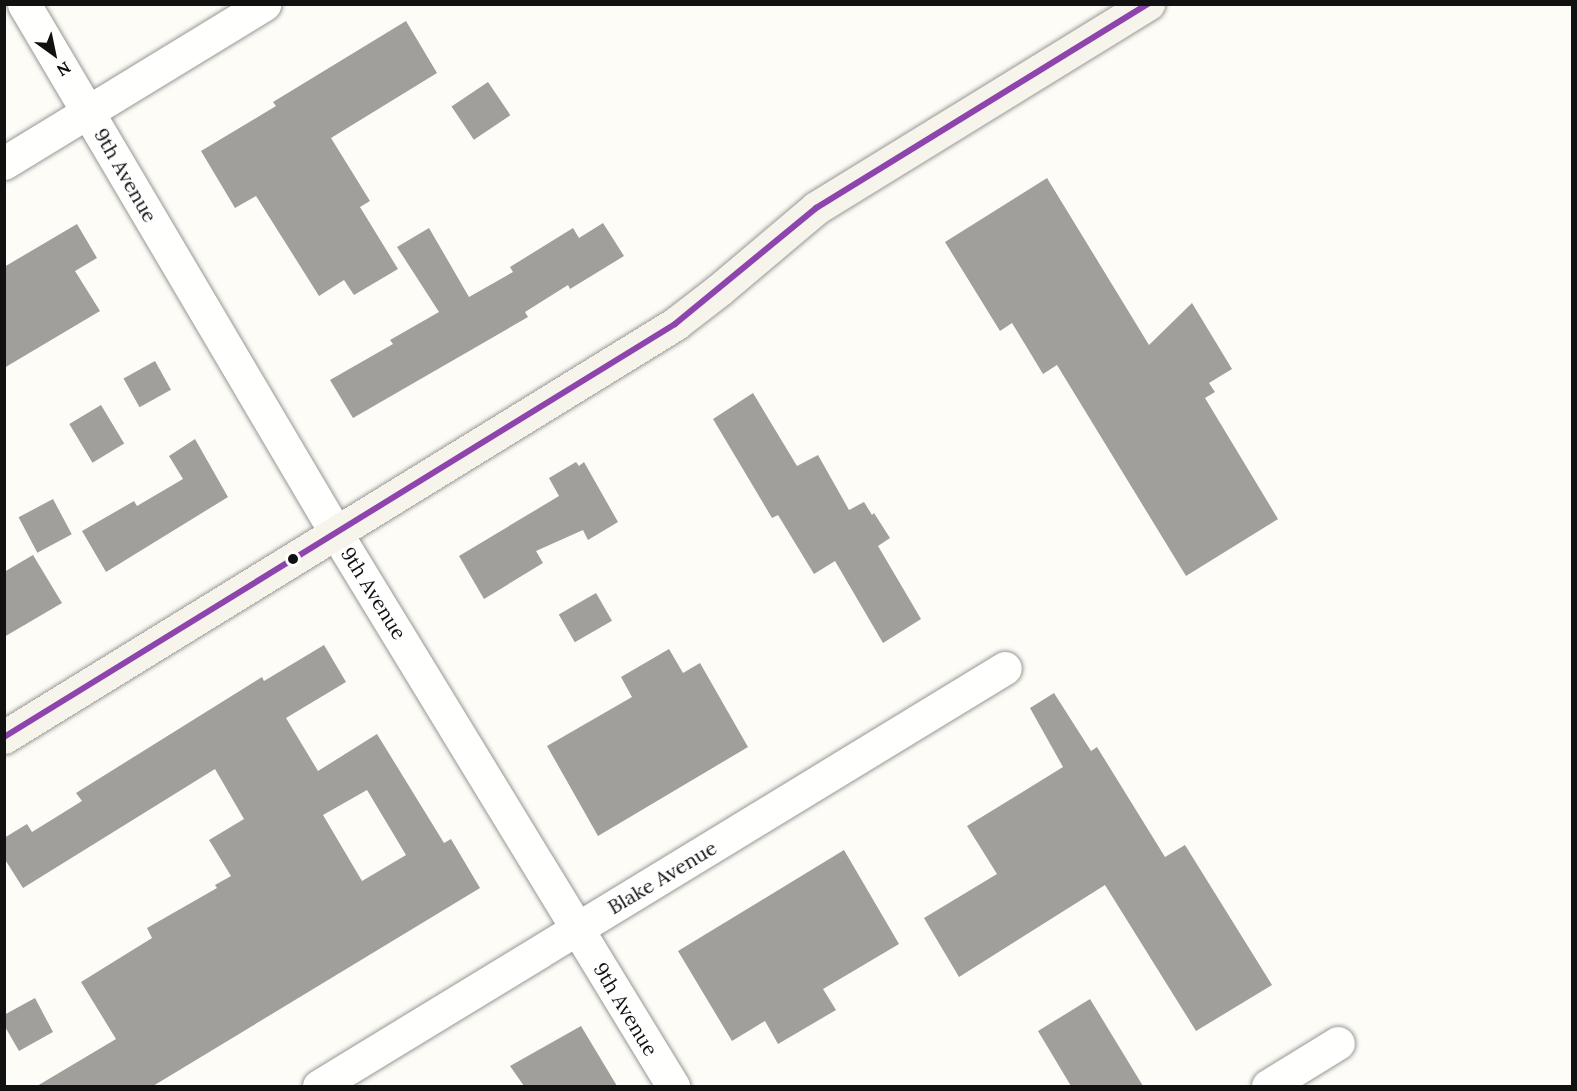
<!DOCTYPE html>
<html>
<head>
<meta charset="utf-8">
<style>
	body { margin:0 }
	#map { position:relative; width:1577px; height:1091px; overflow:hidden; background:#fdfcf7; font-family:Lora,serif }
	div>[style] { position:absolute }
	.building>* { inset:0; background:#a19f9c; transform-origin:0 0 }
	.roads { filter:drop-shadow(0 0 2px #979795) drop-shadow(0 0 2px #979795) }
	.street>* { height:33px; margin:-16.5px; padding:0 16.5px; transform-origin:16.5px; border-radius:16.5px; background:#fffffe }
	.secondary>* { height:33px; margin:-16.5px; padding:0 16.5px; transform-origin:16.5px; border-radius:16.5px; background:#f6f4eb }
	.bus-1>* { height:6px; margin:-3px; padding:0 3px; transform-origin:3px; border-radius:3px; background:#8e44ad }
	.dots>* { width:16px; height:16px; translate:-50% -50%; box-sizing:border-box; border:3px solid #fff; border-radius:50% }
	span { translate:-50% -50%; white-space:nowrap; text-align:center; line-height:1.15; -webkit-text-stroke:6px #fff; paint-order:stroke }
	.street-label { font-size:20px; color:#111 }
	.frame { position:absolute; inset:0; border:6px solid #111; pointer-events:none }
	.north { position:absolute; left:24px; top:24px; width:60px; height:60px; -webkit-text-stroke:4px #fff; paint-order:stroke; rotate:147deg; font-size:16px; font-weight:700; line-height:24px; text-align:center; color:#111 }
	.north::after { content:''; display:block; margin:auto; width:21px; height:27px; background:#111; clip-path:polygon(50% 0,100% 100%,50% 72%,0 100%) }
</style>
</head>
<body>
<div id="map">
	<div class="building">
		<i style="clip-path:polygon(406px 21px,437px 73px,331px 138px,370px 201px,360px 207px,398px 269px,354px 295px,344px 280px,319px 296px,256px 196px,235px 208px,201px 151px,276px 106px,273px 102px)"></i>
		<i style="left:488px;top:82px;width:40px;height:44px;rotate:56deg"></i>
		<i style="clip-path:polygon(1047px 178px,1149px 345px,1192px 303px,1232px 369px,1209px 383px,1215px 392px,1205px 398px,1278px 519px,1186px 576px,1057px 365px,1043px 374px,1012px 323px,1000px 331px,945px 242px)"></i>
		<i style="clip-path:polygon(603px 223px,624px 256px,570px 289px,568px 285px,525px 312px,528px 317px,353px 418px,330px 380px,393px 344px,390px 340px,439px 312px,397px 247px,429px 228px,469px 297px,513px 272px,510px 267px,573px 228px,579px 238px)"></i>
		<i style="clip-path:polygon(77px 224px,97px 258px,75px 271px,100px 311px,4px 368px,4px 267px)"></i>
		<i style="left:155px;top:361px;width:33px;height:36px;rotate:61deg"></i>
		<i style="clip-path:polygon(753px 393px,797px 466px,818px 455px,849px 510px,864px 502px,872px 515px,874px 513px,890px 538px,878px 546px,921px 619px,883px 643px,835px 561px,814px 574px,778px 515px,772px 518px,713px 419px)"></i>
		<i style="left:101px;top:405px;width:45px;height:37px;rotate:59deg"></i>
		<i style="clip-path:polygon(195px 439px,228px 497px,106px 572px,82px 531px,134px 501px,137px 506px,183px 479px,169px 456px)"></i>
		<i style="clip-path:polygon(576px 462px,579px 466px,584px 462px,618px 522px,588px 540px,583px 530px,536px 551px,543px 563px,484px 599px,459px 556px,559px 496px,549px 478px)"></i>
		<i style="left:53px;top:499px;width:40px;height:39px;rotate:62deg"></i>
		<i style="clip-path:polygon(33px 555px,62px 603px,4px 637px,4px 572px)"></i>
		<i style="left:596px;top:593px;width:32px;height:43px;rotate:60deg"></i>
		<i style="clip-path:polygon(evenodd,324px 645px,346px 682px,286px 718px,318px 771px,377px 734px,444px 843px,451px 839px,480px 888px,153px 1086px,37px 1086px,116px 1039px,81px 982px,152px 938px,147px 928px,217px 888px,215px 885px,231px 876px,209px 840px,244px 819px,215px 769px,23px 888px,4px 858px,4px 838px,27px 824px,32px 832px,82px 801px,76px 793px,262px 677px,264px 681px,324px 645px,367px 790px,406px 855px,362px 881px,323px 815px,367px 790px)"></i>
		<i style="clip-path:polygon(669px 649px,683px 673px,700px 663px,748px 747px,598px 836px,547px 746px,632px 697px,621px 677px)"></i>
		<i style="clip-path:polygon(1054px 693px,1091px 751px,1097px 747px,1165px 857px,1185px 845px,1272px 985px,1196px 1031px,1105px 885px,959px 977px,924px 918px,997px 874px,967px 826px,1063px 767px,1030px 708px)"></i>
		<i style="clip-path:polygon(844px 850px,899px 944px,823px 989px,836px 1010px,778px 1044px,765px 1021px,732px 1041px,678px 951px)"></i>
		<i style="clip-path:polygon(35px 998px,53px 1032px,19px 1051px,4px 1025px,4px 1015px)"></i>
		<i style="clip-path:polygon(1090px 999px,1143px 1086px,1071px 1086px,1038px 1031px)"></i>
		<i style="clip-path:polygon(581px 1026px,617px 1086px,524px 1086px,510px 1066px)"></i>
	</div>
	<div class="roads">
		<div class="street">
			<i style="left:24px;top:4px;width:614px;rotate:59.47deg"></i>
			<i style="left:336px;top:533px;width:648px;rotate:58.64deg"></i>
			<i style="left:4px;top:163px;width:305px;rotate:-31.4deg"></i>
			<i style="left:319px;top:1086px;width:803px;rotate:-31.36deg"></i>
			<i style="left:1268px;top:1086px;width:82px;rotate:-31.6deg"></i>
		</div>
		<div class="secondary">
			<i style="left:4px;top:737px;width:788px;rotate:-31.61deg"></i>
			<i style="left:675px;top:324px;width:56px;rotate:-37.7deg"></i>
			<i style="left:719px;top:290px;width:127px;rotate:-40.2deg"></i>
			<i style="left:816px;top:208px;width:390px;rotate:-31.6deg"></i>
		</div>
	</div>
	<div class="bus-1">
		<i style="left:4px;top:737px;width:788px;rotate:-31.61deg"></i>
		<i style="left:675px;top:324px;width:183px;rotate:-39.4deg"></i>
		<i style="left:816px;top:208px;width:389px;rotate:-31.6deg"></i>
	</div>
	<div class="dots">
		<i style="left:293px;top:559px;background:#111"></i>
	</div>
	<div class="street-label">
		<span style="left:126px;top:175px;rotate:60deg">9th Avenue</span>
		<span style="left:374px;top:593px;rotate:58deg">9th Avenue</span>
		<span style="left:662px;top:877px;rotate:-31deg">Blake Avenue</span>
		<span style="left:626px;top:1009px;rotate:59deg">9th Avenue</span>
	</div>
	<div class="frame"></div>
	<div class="north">N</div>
</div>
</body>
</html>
